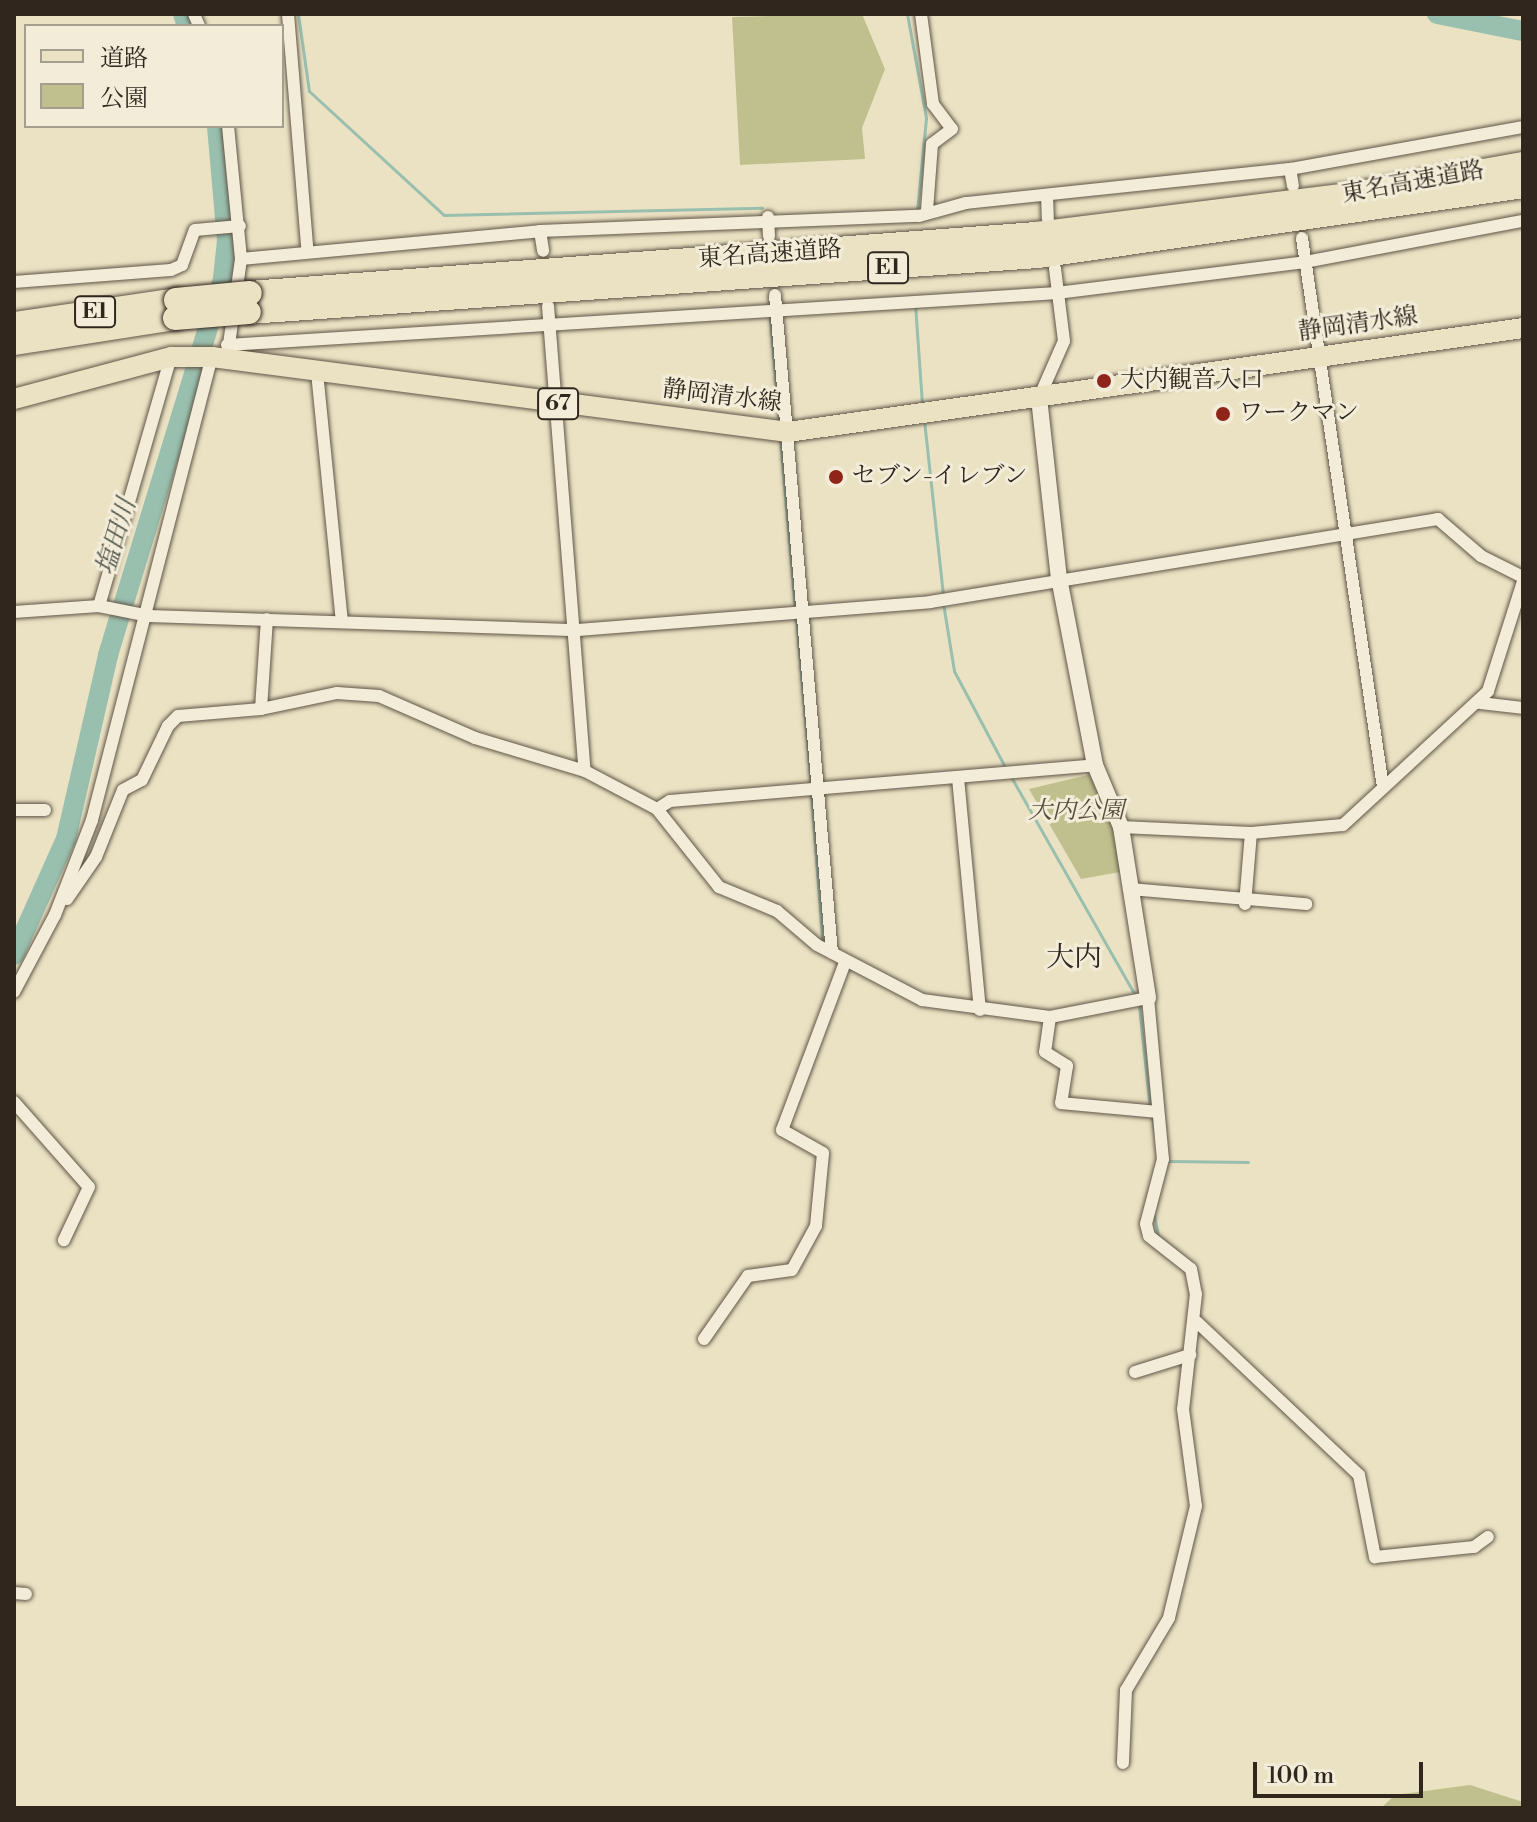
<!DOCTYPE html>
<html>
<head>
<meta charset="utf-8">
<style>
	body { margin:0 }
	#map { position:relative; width:1537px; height:1822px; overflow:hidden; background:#ebe2c3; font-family:"Libre Bodoni","Noto Serif JP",serif }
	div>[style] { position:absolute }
	.green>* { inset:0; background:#c0c08e }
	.stream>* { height:3px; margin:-1.5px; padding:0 1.5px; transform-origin:1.5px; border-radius:1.5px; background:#99bfae }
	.river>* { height:20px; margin:-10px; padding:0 10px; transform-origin:10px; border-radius:10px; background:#99bfae }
	.roads { filter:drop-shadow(0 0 2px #605547) drop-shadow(0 0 2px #605547) }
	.minor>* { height:12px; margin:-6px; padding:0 6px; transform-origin:6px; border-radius:6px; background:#f2ecd8 }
	.tertiary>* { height:16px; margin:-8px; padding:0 8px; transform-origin:8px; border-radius:8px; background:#f2ecd8 }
	.primary>* { height:20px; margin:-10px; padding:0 10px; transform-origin:10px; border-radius:10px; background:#ebe2c3 }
	.motorway>* { height:24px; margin:-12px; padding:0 12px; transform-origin:12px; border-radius:12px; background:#ebe2c3 }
	.bridges { filter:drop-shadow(0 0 2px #31261e) drop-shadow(0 0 2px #31261e) }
	.motorway-bridge>* { height:24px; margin:-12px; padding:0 12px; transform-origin:12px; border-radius:12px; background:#ebe2c3 }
	.dots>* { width:22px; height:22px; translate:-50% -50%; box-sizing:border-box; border:4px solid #f2ecd8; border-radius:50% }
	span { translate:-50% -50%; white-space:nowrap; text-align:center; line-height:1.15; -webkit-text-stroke:6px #f2ecd8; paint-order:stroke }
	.shield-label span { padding:2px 6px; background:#f2ecd8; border:2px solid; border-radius:6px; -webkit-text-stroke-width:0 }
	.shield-label { font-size:22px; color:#31261e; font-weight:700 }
	.street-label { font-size:24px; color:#31261e }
	.poi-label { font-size:24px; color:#31261e }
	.left { translate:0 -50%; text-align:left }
	.park-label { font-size:24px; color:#554c3a; font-style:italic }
	.water-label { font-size:26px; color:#505449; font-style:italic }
	.quarter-label { font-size:28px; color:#31261e }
	.frame { position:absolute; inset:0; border:16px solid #31261e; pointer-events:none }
	.legend { position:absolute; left:24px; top:24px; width:260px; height:104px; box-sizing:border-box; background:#f2ecd8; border:2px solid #a59d8e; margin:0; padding:10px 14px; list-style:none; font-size:24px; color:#31261e }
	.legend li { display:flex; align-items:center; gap:16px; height:40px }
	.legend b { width:40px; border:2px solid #a59d8e }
	.scale { position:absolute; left:1253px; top:1762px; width:170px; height:36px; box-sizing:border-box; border:4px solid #31261e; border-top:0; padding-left:10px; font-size:24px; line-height:28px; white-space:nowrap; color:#31261e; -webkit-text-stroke:6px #f2ecd8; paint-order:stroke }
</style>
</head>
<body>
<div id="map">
	<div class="green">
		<i style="clip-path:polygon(862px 14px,885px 69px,862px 128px,865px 159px,740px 165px,732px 17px)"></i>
		<i style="clip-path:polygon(1092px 774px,1115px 827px,1120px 872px,1081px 879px,1029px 789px)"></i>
		<i style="clip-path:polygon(1470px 1785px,1523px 1802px,1523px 1808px,1381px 1808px,1395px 1795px)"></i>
	</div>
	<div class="stream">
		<i style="left:298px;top:14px;width:78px;rotate:81.9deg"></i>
		<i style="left:309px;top:91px;width:183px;rotate:42.6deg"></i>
		<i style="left:444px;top:215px;width:318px;rotate:-1.3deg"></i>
		<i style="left:907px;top:14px;width:106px;rotate:79.6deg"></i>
		<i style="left:926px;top:118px;width:94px;rotate:95.5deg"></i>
		<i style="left:915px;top:304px;width:100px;rotate:86deg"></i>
		<i style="left:770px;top:319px;width:103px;rotate:85deg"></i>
		<i style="left:924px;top:420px;width:176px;rotate:83.8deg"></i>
		<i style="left:780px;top:438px;width:173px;rotate:85deg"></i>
		<i style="left:943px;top:603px;width:69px;rotate:80.8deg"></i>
		<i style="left:954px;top:671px;width:111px;rotate:62deg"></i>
		<i style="left:796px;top:617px;width:169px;rotate:84.9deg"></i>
		<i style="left:1010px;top:775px;width:253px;rotate:60.4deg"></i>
		<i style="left:811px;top:792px;width:148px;rotate:85.7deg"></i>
		<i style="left:1139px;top:1006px;width:104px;rotate:83.9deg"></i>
		<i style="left:1152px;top:1116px;width:17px;rotate:80deg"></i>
		<i style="left:1169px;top:1161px;width:79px;rotate:0.7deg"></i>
		<i style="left:1154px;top:1215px;width:21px;rotate:79deg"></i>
		<i style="left:1158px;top:1236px;width:45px;rotate:39.6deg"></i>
	</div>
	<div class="river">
		<i style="left:183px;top:14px;width:13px;rotate:72deg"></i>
		<i style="left:1437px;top:14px;width:88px;rotate:11.2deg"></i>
		<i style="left:14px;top:955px;width:127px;rotate:-65.9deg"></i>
		<i style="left:66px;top:839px;width:189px;rotate:-77.1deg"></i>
		<i style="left:108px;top:655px;width:394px;rotate:-73deg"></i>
		<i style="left:223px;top:278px;width:37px;rotate:-84deg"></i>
		<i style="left:227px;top:241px;width:115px;rotate:-95deg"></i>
	</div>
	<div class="roads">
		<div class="minor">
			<i style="left:194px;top:14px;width:13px;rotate:67deg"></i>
			<i style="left:288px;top:14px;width:234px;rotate:85.3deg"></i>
			<i style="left:921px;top:14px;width:91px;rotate:82.4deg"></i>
			<i style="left:933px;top:104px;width:31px;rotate:53deg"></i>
			<i style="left:952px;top:129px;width:25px;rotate:143deg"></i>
			<i style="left:932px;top:144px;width:67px;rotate:94.3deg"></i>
			<i style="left:228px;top:126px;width:134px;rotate:84.4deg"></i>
			<i style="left:241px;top:259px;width:94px;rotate:98deg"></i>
			<i style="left:1290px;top:169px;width:17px;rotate:80deg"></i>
			<i style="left:1047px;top:195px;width:24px;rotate:88deg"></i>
			<i style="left:768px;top:217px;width:19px;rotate:87deg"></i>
			<i style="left:540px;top:231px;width:20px;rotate:81deg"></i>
			<i style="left:1302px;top:238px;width:555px;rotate:81.61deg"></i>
			<i style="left:241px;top:259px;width:300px;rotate:-5.3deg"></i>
			<i style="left:540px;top:231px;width:379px;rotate:-2.3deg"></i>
			<i style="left:919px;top:216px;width:49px;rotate:-15.5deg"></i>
			<i style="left:966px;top:203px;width:326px;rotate:-6deg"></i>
			<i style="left:1290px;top:169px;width:237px;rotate:-10.2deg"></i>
			<i style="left:14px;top:282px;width:157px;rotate:-4.4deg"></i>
			<i style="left:171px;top:270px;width:12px;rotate:-24deg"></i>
			<i style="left:182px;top:265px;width:37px;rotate:-70deg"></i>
			<i style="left:195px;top:230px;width:45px;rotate:-5.1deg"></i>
			<i style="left:775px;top:295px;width:660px;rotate:85.05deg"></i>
			<i style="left:548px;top:306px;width:466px;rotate:85.5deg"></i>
			<i style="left:585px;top:771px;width:81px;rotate:27.8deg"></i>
			<i style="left:657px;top:809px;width:100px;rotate:51.5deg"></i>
			<i style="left:719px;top:887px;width:63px;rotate:22.5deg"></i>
			<i style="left:777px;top:911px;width:52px;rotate:40.4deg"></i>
			<i style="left:817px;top:945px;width:119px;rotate:27.6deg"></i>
			<i style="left:922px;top:1000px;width:129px;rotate:7.6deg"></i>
			<i style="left:1050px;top:1017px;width:100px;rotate:-11deg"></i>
			<i style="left:1148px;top:998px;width:162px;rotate:84.7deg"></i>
			<i style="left:1163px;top:1159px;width:67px;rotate:104.7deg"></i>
			<i style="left:1146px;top:1224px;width:12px;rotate:76deg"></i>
			<i style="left:1149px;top:1236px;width:53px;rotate:38.2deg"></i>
			<i style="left:1191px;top:1269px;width:25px;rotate:79deg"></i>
			<i style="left:1196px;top:1294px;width:116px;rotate:96.4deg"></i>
			<i style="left:1183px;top:1409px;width:98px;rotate:82.4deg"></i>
			<i style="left:1196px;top:1506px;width:115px;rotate:103.6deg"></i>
			<i style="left:1169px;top:1618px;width:84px;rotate:120.8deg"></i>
			<i style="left:1126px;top:1690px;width:73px;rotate:92.4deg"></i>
			<i style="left:227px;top:345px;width:832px;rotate:-3.58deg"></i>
			<i style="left:1057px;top:293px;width:250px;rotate:-7.1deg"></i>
			<i style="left:1305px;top:262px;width:222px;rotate:-10.7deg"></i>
			<i style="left:317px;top:372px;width:250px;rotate:84.3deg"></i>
			<i style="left:1039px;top:398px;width:62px;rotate:-66.3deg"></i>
			<i style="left:1064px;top:341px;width:73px;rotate:-97.1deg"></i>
			<i style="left:99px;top:606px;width:51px;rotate:11.3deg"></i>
			<i style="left:149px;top:616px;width:429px;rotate:1.9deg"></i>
			<i style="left:578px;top:630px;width:353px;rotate:-4.5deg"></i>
			<i style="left:930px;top:602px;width:515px;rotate:-9.28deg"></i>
			<i style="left:1438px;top:519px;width:57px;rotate:40.7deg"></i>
			<i style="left:1481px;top:556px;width:47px;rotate:26.6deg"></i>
			<i style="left:14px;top:612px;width:85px;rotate:-4deg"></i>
			<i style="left:99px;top:606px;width:259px;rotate:-73.9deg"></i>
			<i style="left:1480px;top:703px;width:43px;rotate:6.6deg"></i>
			<i style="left:261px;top:709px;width:78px;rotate:-11.9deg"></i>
			<i style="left:337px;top:693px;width:42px;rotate:4.1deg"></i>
			<i style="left:379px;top:696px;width:105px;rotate:23.6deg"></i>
			<i style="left:475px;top:738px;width:115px;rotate:16.7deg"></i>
			<i style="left:958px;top:778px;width:233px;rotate:84.6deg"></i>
			<i style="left:657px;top:809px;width:15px;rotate:-32deg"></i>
			<i style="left:670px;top:801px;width:427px;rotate:-4.8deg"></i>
			<i style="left:14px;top:810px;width:31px"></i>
			<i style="left:1121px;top:827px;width:130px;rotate:2.6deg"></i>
			<i style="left:1251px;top:833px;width:92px;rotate:-5deg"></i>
			<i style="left:1343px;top:825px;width:197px;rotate:-42.7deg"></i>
			<i style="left:1488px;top:691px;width:115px;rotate:-72.3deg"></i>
			<i style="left:1130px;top:889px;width:177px;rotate:4.9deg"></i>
			<i style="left:67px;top:899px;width:51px;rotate:-55.4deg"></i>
			<i style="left:96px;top:857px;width:72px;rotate:-68.1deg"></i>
			<i style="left:123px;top:790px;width:21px;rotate:-28deg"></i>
			<i style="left:142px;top:780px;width:60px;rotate:-64.3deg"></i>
			<i style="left:168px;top:726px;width:14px;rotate:-45deg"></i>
			<i style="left:178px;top:716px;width:83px;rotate:-4.8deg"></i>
			<i style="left:261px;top:709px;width:90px;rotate:-86.2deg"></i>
			<i style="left:1245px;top:904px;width:71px;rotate:-85.2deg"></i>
			<i style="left:14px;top:992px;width:87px;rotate:-62deg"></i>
			<i style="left:55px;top:915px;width:102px;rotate:-68.7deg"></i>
			<i style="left:92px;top:820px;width:478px;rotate:-75.5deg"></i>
			<i style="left:1050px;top:1017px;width:35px;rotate:98deg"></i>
			<i style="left:1045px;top:1052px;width:26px;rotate:32deg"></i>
			<i style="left:1067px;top:1066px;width:37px;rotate:99deg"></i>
			<i style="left:1061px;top:1103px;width:97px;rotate:5.3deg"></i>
			<i style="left:14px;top:1102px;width:113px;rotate:48.6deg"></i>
			<i style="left:89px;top:1187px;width:59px;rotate:115.3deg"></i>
			<i style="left:1197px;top:1322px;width:223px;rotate:43.4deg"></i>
			<i style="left:1359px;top:1475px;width:84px;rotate:79deg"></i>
			<i style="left:1375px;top:1557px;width:100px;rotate:-5.8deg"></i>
			<i style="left:1474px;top:1547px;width:17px;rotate:-36deg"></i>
			<i style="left:704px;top:1339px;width:77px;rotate:-55.1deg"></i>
			<i style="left:748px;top:1276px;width:44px;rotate:-7.8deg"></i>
			<i style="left:792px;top:1270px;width:50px;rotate:-61.4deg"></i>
			<i style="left:816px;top:1226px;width:73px;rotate:-84.5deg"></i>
			<i style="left:823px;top:1153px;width:47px;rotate:-150.7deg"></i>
			<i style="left:782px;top:1130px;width:179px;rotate:-69.4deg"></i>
			<i style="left:1135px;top:1372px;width:58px;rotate:-17.2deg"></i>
			<i style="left:14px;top:1593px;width:12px;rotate:5deg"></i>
		</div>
		<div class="tertiary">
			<i style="left:1039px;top:398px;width:181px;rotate:83.7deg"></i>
			<i style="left:1059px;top:578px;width:190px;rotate:79.1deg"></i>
			<i style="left:1095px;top:765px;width:67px;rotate:67.2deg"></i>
			<i style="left:1121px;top:827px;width:173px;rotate:81deg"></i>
		</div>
		<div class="primary">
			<i style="left:14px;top:399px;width:163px;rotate:-15deg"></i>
			<i style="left:171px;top:357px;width:41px"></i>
			<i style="left:212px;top:357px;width:581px;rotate:7.42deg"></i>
			<i style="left:788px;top:432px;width:742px;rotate:-8.05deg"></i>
		</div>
		<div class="motorway">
			<i style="left:250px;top:293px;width:788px;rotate:-4.29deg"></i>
			<i style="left:1036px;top:234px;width:316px;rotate:-7.1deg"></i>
			<i style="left:1350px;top:195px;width:176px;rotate:-10.2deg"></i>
			<i style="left:249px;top:312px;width:791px;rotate:-4.06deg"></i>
			<i style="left:1038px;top:256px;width:490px;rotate:-8.2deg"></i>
			<i style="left:14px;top:324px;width:164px;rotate:-8.4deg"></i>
			<i style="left:14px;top:343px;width:163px;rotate:-8.8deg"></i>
		</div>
	</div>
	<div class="bridges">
		<div class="motorway-bridge">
			<i style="left:176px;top:300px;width:74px;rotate:-5.4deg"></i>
			<i style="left:175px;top:318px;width:74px;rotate:-4.6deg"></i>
		</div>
	</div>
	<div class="dots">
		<i style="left:1104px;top:381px;background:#8f2418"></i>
		<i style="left:1223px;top:414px;background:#8f2418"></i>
		<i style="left:836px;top:477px;background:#8f2418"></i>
	</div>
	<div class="shield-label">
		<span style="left:888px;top:268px">E1</span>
		<span style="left:95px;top:312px">E1</span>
		<span style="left:558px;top:404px">67</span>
	</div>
	<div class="street-label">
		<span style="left:1413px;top:183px;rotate:-10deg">東名高速道路</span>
		<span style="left:770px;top:255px;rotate:-4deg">東名高速道路</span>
		<span style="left:1358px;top:325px;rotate:-8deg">静岡清水線</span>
		<span style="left:722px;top:397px;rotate:7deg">静岡清水線</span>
	</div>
	<div class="poi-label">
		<span class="left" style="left:1120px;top:381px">大内観音入口</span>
		<span class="left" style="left:1239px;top:414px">ワークマン</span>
		<span class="left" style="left:852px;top:477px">セブン-イレブン</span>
	</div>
	<div class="park-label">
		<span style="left:1076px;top:812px">大内公園</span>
	</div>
	<div class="water-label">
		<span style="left:117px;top:537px;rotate:-73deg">塩田川</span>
	</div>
	<div class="quarter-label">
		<span style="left:1074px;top:958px">大内</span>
	</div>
	<div class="frame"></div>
	<ul class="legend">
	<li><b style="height:10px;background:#ebe2c3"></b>道路</li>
	<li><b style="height:22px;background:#c0c08e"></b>公園</li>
	</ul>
	<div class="scale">100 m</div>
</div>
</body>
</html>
